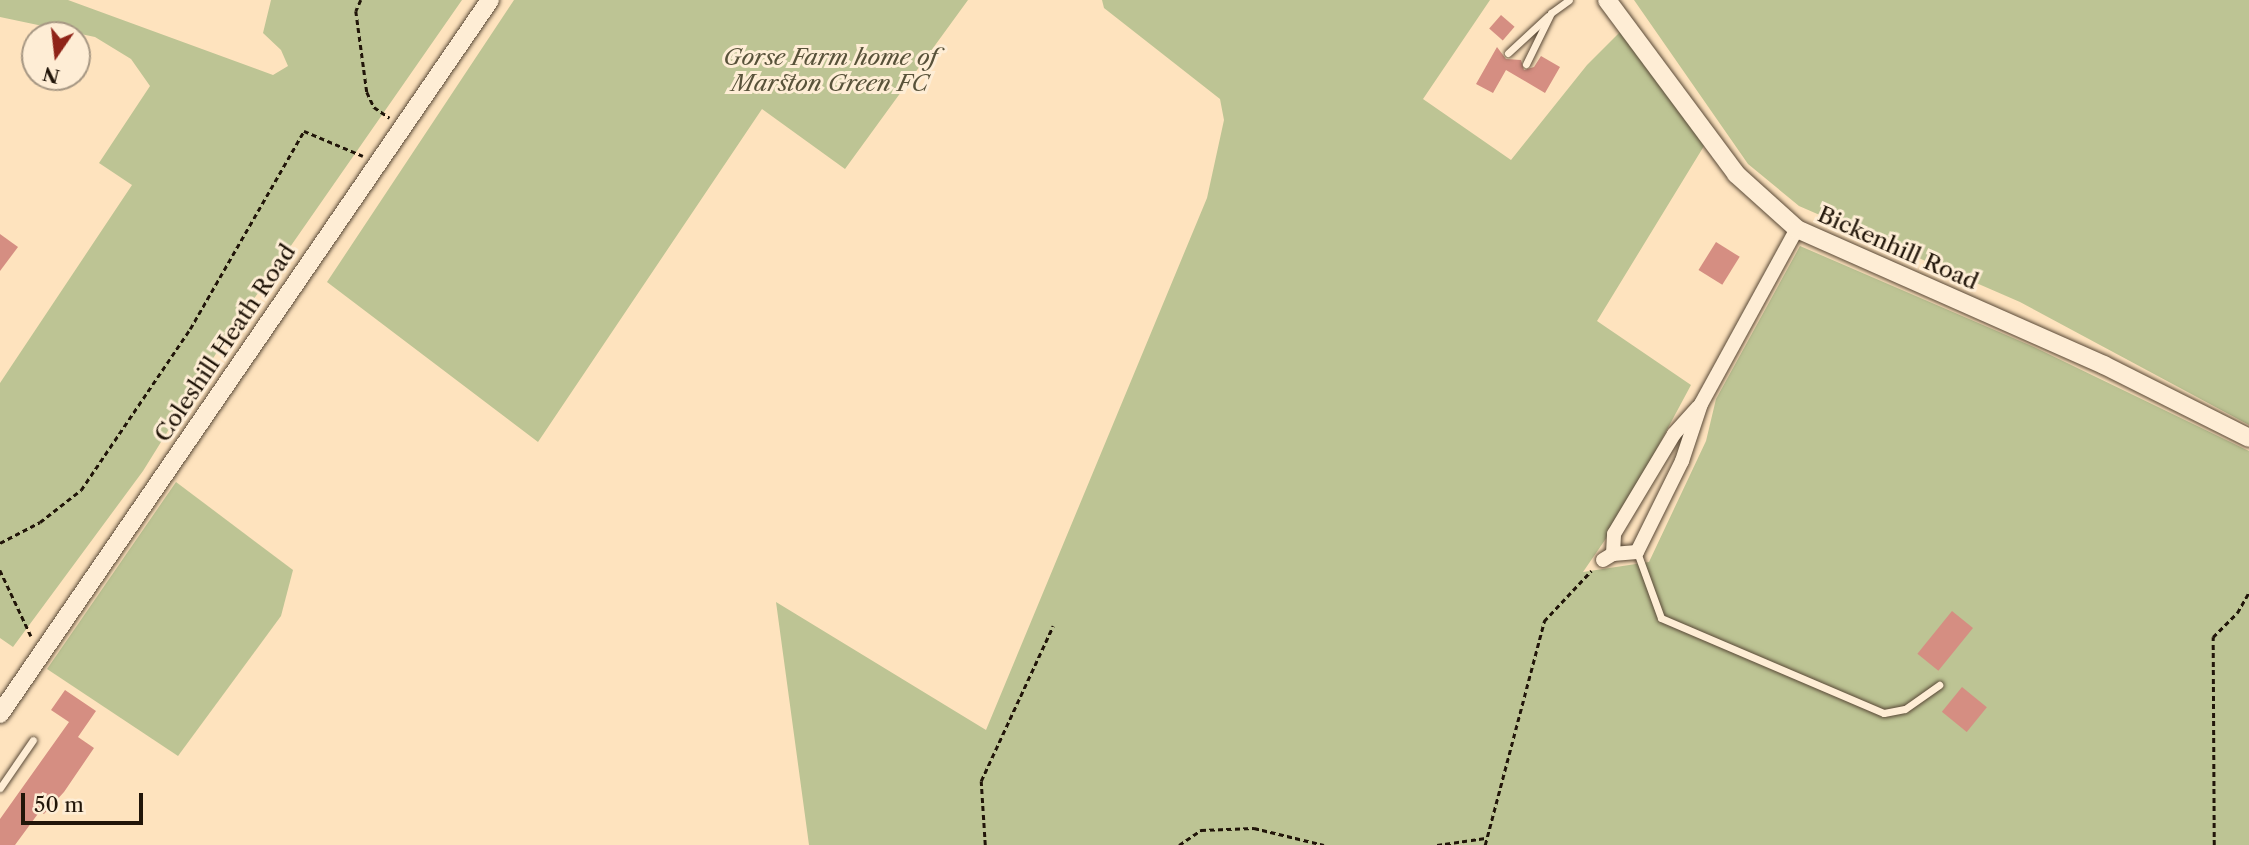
<!DOCTYPE html>
<html>
<head>
<meta charset="utf-8">
<style>
	body { margin:0 }
	#map { position:relative; width:2249px; height:845px; overflow:hidden; background:#fee3be; font-family:"Libre Caslon Text",serif }
	div>[style] { position:absolute }
	.green>* { inset:0; background:#bdc494 }
	.building>* { inset:0; background:#d58e82; transform-origin:0 0 }
	.path>* { height:2.5px; margin-top:-1.25px; transform-origin:0; background:repeating-linear-gradient(90deg,#211509 0 5px,transparent 0 8.5px) }
	.roads { filter:drop-shadow(0 0 2px #584836) drop-shadow(0 0 2px #584836) }
	.service>* { height:7px; margin:-3.5px; padding:0 3.5px; transform-origin:3.5px; border-radius:3.5px; background:#feedd5 }
	.minor>* { height:14px; margin:-7px; padding:0 7px; transform-origin:7px; border-radius:7px; background:#feedd5 }
	.tertiary>* { height:18px; margin:-9px; padding:0 9px; transform-origin:9px; border-radius:9px; background:#feedd5 }
	span { translate:-50% -50%; white-space:nowrap; text-align:center; line-height:1.15; -webkit-text-stroke:6px #feedd5; paint-order:stroke }
	.park-label { font-size:23px; color:#58523a; font-style:italic }
	.street-label { font-size:23px; color:#211509 }
	.north { position:absolute; left:21px; top:21px; width:70px; height:70px; box-sizing:border-box; background:#feedd5; border:2px solid #a69783; border-radius:50%; rotate:194deg; font-size:19px; font-weight:700; line-height:28px; text-align:center; color:#211509 }
	.north::after { content:''; display:block; margin:auto; width:24px; height:32px; background:#8f2418; clip-path:polygon(50% 0,100% 100%,50% 72%,0 100%) }
	.scale { position:absolute; left:21px; top:793px; width:122px; height:32px; box-sizing:border-box; border:4px solid #211509; border-top:0; padding-left:9px; font-size:21px; line-height:24px; white-space:nowrap; color:#211509; -webkit-text-stroke:5px #feedd5; paint-order:stroke }
</style>
</head>
<body>
<div id="map">
	<div class="green">
		<i style="clip-path:polygon(0 0,68px 0,273px 75px,288px 66px,281px 50px,263px 33px,271px 0,462px 0,217px 352px,143px 471px,13px 647px,0 638px,0 383px,132px 185px,99px 163px,150px 86px,131px 59px,95px 37px,0 17px)"></i>
		<i style="clip-path:polygon(514px 0,968px 0,845px 169px,762px 109px,538px 442px,327px 282px)"></i>
		<i style="clip-path:polygon(1102px 0,1490px 0,1423px 99px,1511px 160px,1587px 65px,1623px 29px,1704px 146px,1597px 321px,1691px 385px,1618px 521px,1583px 572px,1649px 562px,1706px 441px,1716px 399px,1800px 246px,2034px 347px,2249px 451px,2249px 845px,809px 845px,776px 602px,986px 730px,1207px 198px,1224px 120px,1220px 99px,1104px 8px)"></i>
		<i style="clip-path:polygon(1634px 0,2249px 0,2249px 425px,2020px 302px,1799px 206px,1748px 164px)"></i>
		<i style="clip-path:polygon(176px 482px,293px 570px,281px 616px,178px 756px,47px 669px)"></i>
	</div>
	<div class="building">
		<i style="left:1501px;top:15px;width:18px;height:18px;rotate:41deg"></i>
		<i style="clip-path:polygon(1497px 47px,1506px 59px,1521px 60px,1524px 70px,1534px 67px,1541px 56px,1560px 67px,1545px 93px,1506px 70px,1493px 93px,1476px 84px)"></i>
		<i style="clip-path:polygon(0 234px,18px 247px,0 271px)"></i>
		<i style="left:1716px;top:242px;width:28px;height:33px;rotate:32deg"></i>
		<i style="left:1952px;top:611px;width:27px;height:55px;rotate:39deg"></i>
		<i style="left:1962px;top:687px;width:32px;height:32px;rotate:39deg"></i>
		<i style="clip-path:polygon(65px 690px,96px 711px,78px 737px,94px 748px,64px 792px,44px 814px,40px 811px,15px 845px,0 845px,0 819px,69px 722px,51px 710px)"></i>
	</div>
	<div class="path">
		<i style="left:361px;top:0;width:12px;rotate:114deg"></i>
		<i style="left:356px;top:11px;width:82px;rotate:82.3deg"></i>
		<i style="left:367px;top:92px;width:17px;rotate:65deg"></i>
		<i style="left:374px;top:107px;width:19px;rotate:35deg"></i>
		<i style="left:0;top:543px;width:45px;rotate:-27.7deg"></i>
		<i style="left:40px;top:522px;width:52px;rotate:-38deg"></i>
		<i style="left:81px;top:490px;width:194px;rotate:-55.9deg"></i>
		<i style="left:190px;top:329px;width:228px;rotate:-60.1deg"></i>
		<i style="left:304px;top:131px;width:64px;rotate:23deg"></i>
		<i style="left:0;top:570px;width:73px;rotate:64.8deg"></i>
		<i style="left:985px;top:845px;width:64px;rotate:-93.6deg"></i>
		<i style="left:981px;top:781px;width:171px;rotate:-65.1deg"></i>
		<i style="left:1179px;top:845px;width:27px;rotate:-34deg"></i>
		<i style="left:1201px;top:830px;width:53px;rotate:-2.2deg"></i>
		<i style="left:1254px;top:828px;width:72px;rotate:13.7deg"></i>
		<i style="left:1437px;top:845px;width:49px;rotate:-8.1deg"></i>
		<i style="left:1485px;top:845px;width:232px;rotate:-75.2deg"></i>
		<i style="left:1544px;top:621px;width:69px;rotate:-46.8deg"></i>
		<i style="left:2214px;top:845px;width:208px;rotate:-90.3deg"></i>
		<i style="left:2213px;top:637px;width:34px;rotate:-45deg"></i>
		<i style="left:2237px;top:613px;width:24px;rotate:-60deg"></i>
	</div>
	<div class="roads">
		<div class="service">
			<i style="left:1508px;top:53px;width:54px;rotate:-42.8deg"></i>
			<i style="left:1526px;top:64px;width:57px;rotate:-63.9deg"></i>
			<i style="left:1551px;top:13px;width:22px;rotate:-36deg"></i>
			<i style="left:1637px;top:552px;width:70px;rotate:70deg"></i>
			<i style="left:1661px;top:618px;width:242px;rotate:23.1deg"></i>
			<i style="left:1884px;top:713px;width:21px;rotate:-11deg"></i>
			<i style="left:1905px;top:709px;width:42px;rotate:-35.2deg"></i>
			<i style="left:0;top:788px;width:58px;rotate:-55.5deg"></i>
		</div>
		<div class="minor">
			<i style="left:1613px;top:554px;width:20px;rotate:-87deg"></i>
			<i style="left:1614px;top:534px;width:117px;rotate:-59deg"></i>
			<i style="left:1674px;top:434px;width:36px;rotate:-48deg"></i>
			<i style="left:1603px;top:560px;width:12px;rotate:-31deg"></i>
			<i style="left:1613px;top:554px;width:24px;rotate:-5deg"></i>
			<i style="left:1637px;top:552px;width:102px;rotate:-63.7deg"></i>
			<i style="left:1682px;top:461px;width:60px;rotate:-71.6deg"></i>
			<i style="left:1701px;top:404px;width:200px;rotate:-61.3deg"></i>
		</div>
		<div class="tertiary">
			<i style="left:1607px;top:0;width:217px;rotate:53.4deg"></i>
			<i style="left:1736px;top:174px;width:82px;rotate:42deg"></i>
			<i style="left:1797px;top:229px;width:336px;rotate:23.9deg"></i>
			<i style="left:2104px;top:365px;width:162px;rotate:26.7deg"></i>
			<i style="left:0;top:714px;width:866px;rotate:-55.54deg"></i>
		</div>
	</div>
	<div class="park-label">
		<span style="left:830px;top:70px">Gorse Farm home of<br>Marston Green FC</span>
	</div>
	<div class="street-label">
		<span style="left:1898px;top:248px;rotate:24deg">Bickenhill Road</span>
		<span style="left:225px;top:343px;rotate:-56deg">Coleshill Heath Road</span>
	</div>
	<div class="north">N</div>
	<div class="scale">50 m</div>
</div>
</body>
</html>
